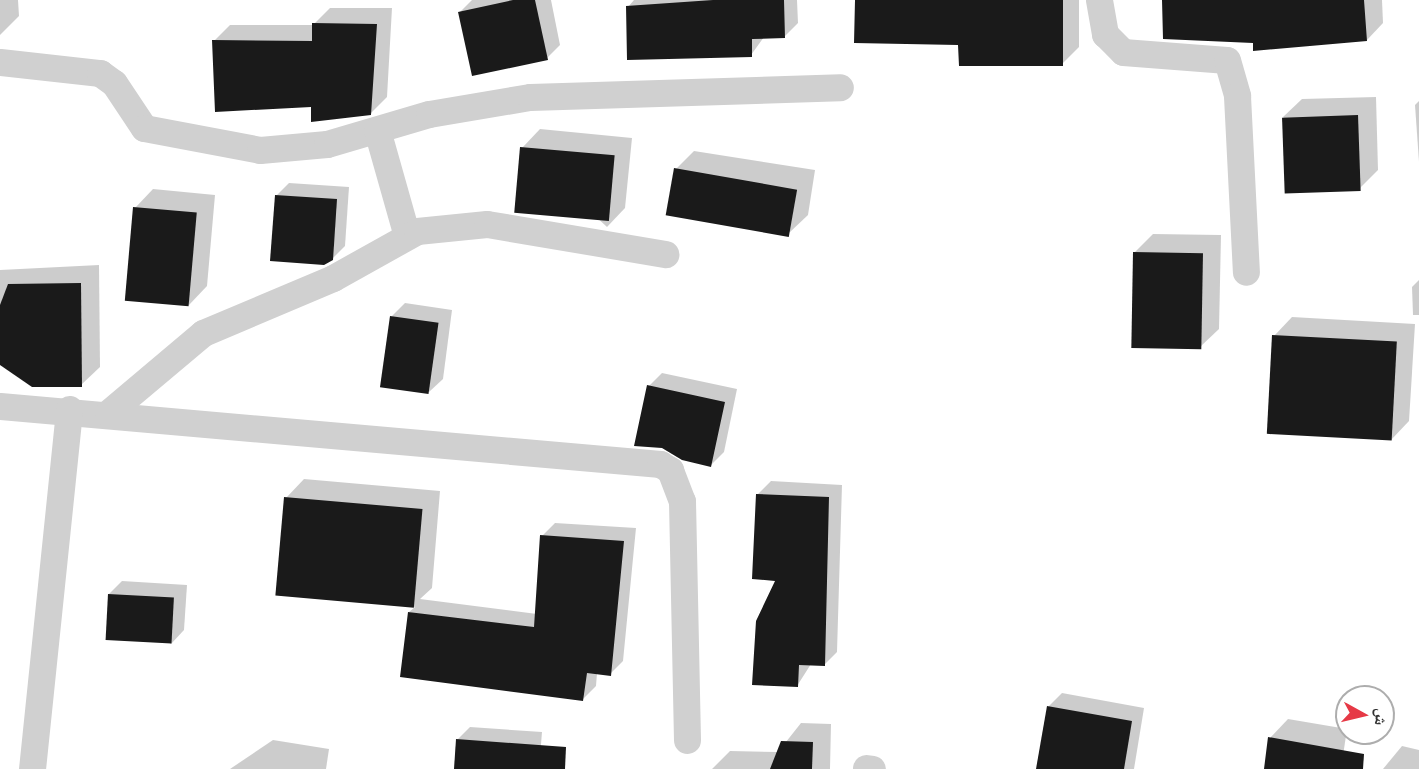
<!DOCTYPE html>
<html>
<head>
<meta charset="utf-8">
<style>
	body { margin:0 }
	#map { position:relative; width:1419px; height:769px; overflow:hidden; background:#fff; font-family:Cabin,"Noto Naskh Arabic",sans-serif }
	div>[style] { position:absolute }
	.shadow>* { inset:0; background:#0003 }
	.building>* { inset:0; background:#1a1a1a; transform-origin:0 0 }
	.street>* { height:27px; margin:-13.5px; padding:0 13.5px; transform-origin:13.5px; border-radius:13.5px; background:#d0d0d0 }
	span { translate:-50% -50%; white-space:nowrap; text-align:center; line-height:1.15; -webkit-text-stroke:6px #fff; paint-order:stroke }
	.north { position:absolute; left:1335px; top:685px; width:60px; height:60px; box-sizing:border-box; background:#fff; border:2px solid #adadad; border-radius:50%; rotate:98deg; font-size:16px; font-weight:700; line-height:24px; text-align:center; color:#333 }
	.north::after { content:''; display:block; margin:auto; width:21px; height:27px; background:#e63946; clip-path:polygon(50% 0,100% 100%,50% 72%,0 100%) }
</style>
</head>
<body>
<div id="map">
	<div class="shadow">
		<i style="clip-path:polygon(0 0,18px 0,19px 16px,0 35px)"></i>
		<i style="clip-path:polygon(472px 0,551px 0,560px 45px,547px 58px,460px 12px)"></i>
		<i style="clip-path:polygon(634px 0,797px 0,798px 23px,785px 36px,764px 37px,751px 55px,628px 7px)"></i>
		<i style="clip-path:polygon(856px 0,1079px 0,1079px 47px,1062px 64px,960px 44px)"></i>
		<i style="clip-path:polygon(1163px 0,1382px 0,1383px 23px,1367px 40px,1254px 41px)"></i>
		<i style="clip-path:polygon(330px 8px,392px 8px,387px 97px,371px 113px,313px 106px,214px 41px,230px 25px,313px 25px)"></i>
		<i style="clip-path:polygon(1376px 97px,1378px 170px,1359px 189px,1283px 117px,1302px 99px)"></i>
		<i style="clip-path:polygon(1419px 101px,1419px 162px,1415px 105px)"></i>
		<i style="clip-path:polygon(540px 129px,632px 138px,625px 208px,607px 227px,522px 148px)"></i>
		<i style="clip-path:polygon(694px 151px,815px 170px,808px 215px,789px 233px,676px 169px)"></i>
		<i style="clip-path:polygon(289px 183px,349px 187px,345px 246px,332px 259px,276px 196px)"></i>
		<i style="clip-path:polygon(153px 189px,215px 195px,207px 286px,189px 305px,135px 208px)"></i>
		<i style="clip-path:polygon(1153px 234px,1221px 235px,1219px 329px,1200px 347px,1135px 252px)"></i>
		<i style="clip-path:polygon(99px 265px,100px 367px,81px 385px,0 364px,0 270px)"></i>
		<i style="clip-path:polygon(1419px 280px,1419px 315px,1413px 315px,1412px 287px)"></i>
		<i style="clip-path:polygon(405px 303px,452px 310px,443px 379px,429px 392px,392px 316px)"></i>
		<i style="clip-path:polygon(1292px 317px,1415px 324px,1409px 421px,1391px 440px,1274px 336px)"></i>
		<i style="clip-path:polygon(662px 373px,737px 389px,724px 452px,711px 465px,649px 386px)"></i>
		<i style="clip-path:polygon(304px 479px,440px 491px,432px 588px,420px 599px,537px 614px,542px 536px,555px 523px,636px 528px,623px 661px,610px 674px,597px 673px,596px 686px,583px 699px,409px 612px,415px 607px,277px 595px,286px 498px)"></i>
		<i style="clip-path:polygon(771px 481px,842px 485px,837px 652px,824px 665px,811px 664px,797px 686px,758px 494px)"></i>
		<i style="clip-path:polygon(122px 581px,187px 585px,184px 630px,171px 644px,109px 594px)"></i>
		<i style="clip-path:polygon(1062px 693px,1144px 708px,1134px 769px,1050px 769px,1049px 706px)"></i>
		<i style="clip-path:polygon(1288px 719px,1347px 729px,1341px 769px,1265px 769px,1270px 738px)"></i>
		<i style="clip-path:polygon(801px 723px,831px 724px,830px 769px,712px 769px,730px 751px,778px 752px)"></i>
		<i style="clip-path:polygon(470px 727px,542px 732px,539px 769px,455px 769px,457px 740px)"></i>
		<i style="clip-path:polygon(273px 740px,329px 749px,326px 769px,230px 769px)"></i>
		<i style="clip-path:polygon(1402px 746px,1419px 750px,1419px 769px,1383px 769px)"></i>
	</div>
	<div class="building">
		<i style="clip-path:polygon(513px 0,535px 0,548px 60px,472px 76px,458px 12px)"></i>
		<i style="clip-path:polygon(713px 0,784px 0,785px 38px,752px 39px,752px 57px,627px 60px,626px 6px)"></i>
		<i style="clip-path:polygon(855px 0,1063px 0,1063px 66px,959px 66px,958px 45px,854px 43px)"></i>
		<i style="clip-path:polygon(1162px 0,1364px 0,1367px 41px,1253px 51px,1253px 43px,1163px 39px)"></i>
		<i style="clip-path:polygon(312px 23px,377px 24px,371px 115px,311px 122px,311px 107px,215px 112px,212px 40px,312px 41px)"></i>
		<i style="left:1358px;top:115px;width:76px;height:76px;rotate:88deg"></i>
		<i style="left:520px;top:147px;width:95px;height:66px;rotate:5deg"></i>
		<i style="left:674px;top:168px;width:125px;height:48px;rotate:10deg"></i>
		<i style="clip-path:polygon(275px 195px,337px 199px,333px 260px,324px 265px,270px 261px)"></i>
		<i style="left:133px;top:207px;width:64px;height:94px;rotate:5deg"></i>
		<i style="left:1133px;top:252px;width:70px;height:96px;rotate:1deg"></i>
		<i style="clip-path:polygon(81px 283px,82px 387px,32px 387px,0 365px,0 305px,8px 284px)"></i>
		<i style="left:390px;top:316px;width:49px;height:72px;rotate:8deg"></i>
		<i style="left:1272px;top:335px;width:125px;height:99px;rotate:3deg"></i>
		<i style="clip-path:polygon(647px 385px,725px 402px,711px 467px,682px 460px,662px 448px,634px 446px)"></i>
		<i style="clip-path:polygon(756px 494px,829px 497px,825px 666px,799px 665px,798px 687px,752px 685px,756px 621px,775px 581px,752px 579px)"></i>
		<i style="left:284px;top:497px;width:139px;height:99px;rotate:5deg"></i>
		<i style="clip-path:polygon(540px 535px,624px 541px,611px 676px,587px 673px,583px 701px,400px 677px,408px 612px,534px 627px)"></i>
		<i style="left:108px;top:594px;width:66px;height:46px;rotate:3deg"></i>
		<i style="clip-path:polygon(1047px 706px,1132px 721px,1124px 769px,1036px 769px)"></i>
		<i style="clip-path:polygon(1268px 737px,1364px 754px,1363px 769px,1264px 769px)"></i>
		<i style="clip-path:polygon(456px 739px,566px 747px,565px 769px,454px 769px)"></i>
		<i style="clip-path:polygon(781px 741px,813px 742px,812px 769px,770px 769px)"></i>
	</div>
	<div class="street">
		<i style="left:1099px;top:0;width:35px;rotate:80deg"></i>
		<i style="left:1105px;top:34px;width:25px;rotate:45deg"></i>
		<i style="left:1123px;top:52px;width:104px;rotate:4.4deg"></i>
		<i style="left:1227px;top:60px;width:37px;rotate:74deg"></i>
		<i style="left:1237px;top:96px;width:176px;rotate:87.1deg"></i>
		<i style="left:0;top:62px;width:101px;rotate:6.3deg"></i>
		<i style="left:100px;top:73px;width:17px;rotate:36deg"></i>
		<i style="left:114px;top:83px;width:54px;rotate:56.3deg"></i>
		<i style="left:144px;top:128px;width:118px;rotate:10.7deg"></i>
		<i style="left:260px;top:150px;width:67px;rotate:-5.1deg"></i>
		<i style="left:327px;top:144px;width:106px;rotate:-16.4deg"></i>
		<i style="left:429px;top:114px;width:102px;rotate:-9.6deg"></i>
		<i style="left:530px;top:97px;width:310px;rotate:-1.8deg"></i>
		<i style="left:377px;top:130px;width:110px;rotate:74.2deg"></i>
		<i style="left:0;top:406px;width:663px;rotate:5.02deg"></i>
		<i style="left:660px;top:464px;width:12px;rotate:31deg"></i>
		<i style="left:670px;top:470px;width:33px;rotate:69deg"></i>
		<i style="left:682px;top:501px;width:239px;rotate:88.8deg"></i>
		<i style="left:108px;top:413px;width:124px;rotate:-40.1deg"></i>
		<i style="left:203px;top:333px;width:141px;rotate:-22.9deg"></i>
		<i style="left:333px;top:278px;width:96px;rotate:-29.2deg"></i>
		<i style="left:417px;top:231px;width:70px;rotate:-5.7deg"></i>
		<i style="left:487px;top:224px;width:181px;rotate:9.6deg"></i>
		<i style="left:866px;top:768px;width:6px;rotate:9deg"></i>
		<i style="left:32px;top:769px;width:362px;rotate:-84.1deg"></i>
	</div>
	<div class="north">ش</div>
</div>
</body>
</html>
